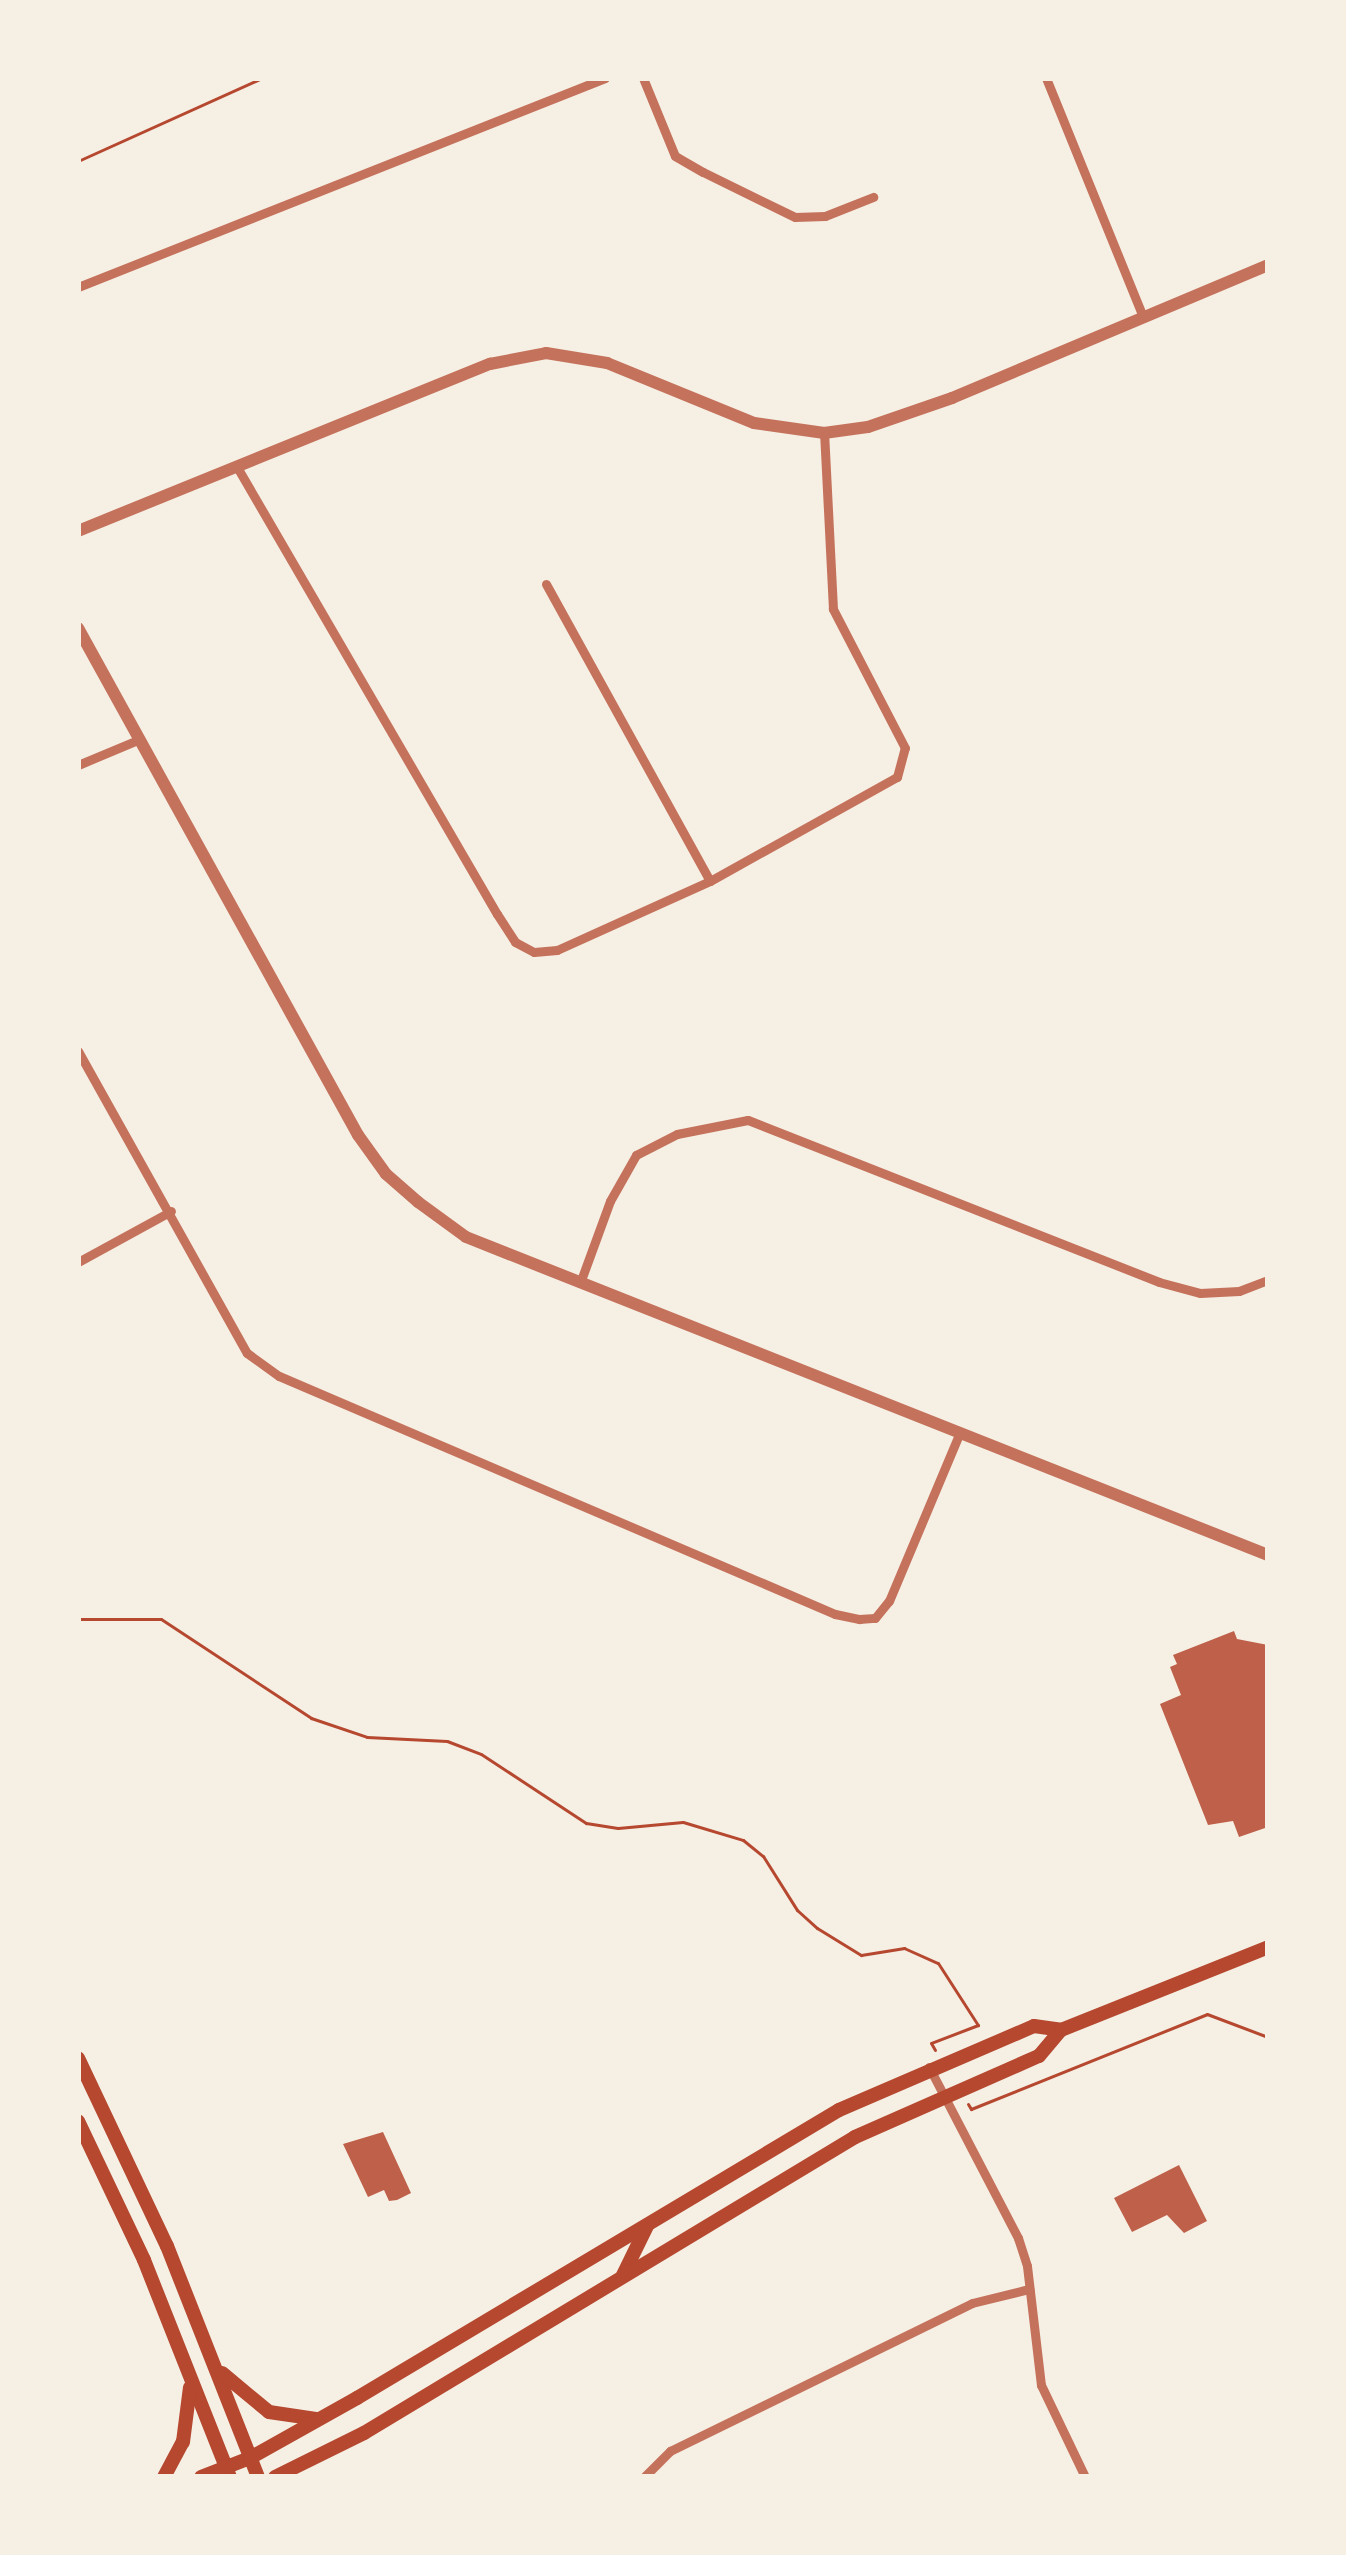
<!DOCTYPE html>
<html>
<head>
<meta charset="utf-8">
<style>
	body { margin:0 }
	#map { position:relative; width:1346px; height:2555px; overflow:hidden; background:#f6efe4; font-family:Mulish,sans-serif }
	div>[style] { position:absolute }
	.building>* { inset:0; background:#bf614a }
	.path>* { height:3px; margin:-1.5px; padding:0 1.5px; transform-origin:1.5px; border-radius:1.5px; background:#b5482f }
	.minor>* { height:9px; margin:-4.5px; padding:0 4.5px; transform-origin:4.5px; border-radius:4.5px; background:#c5725c }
	.tertiary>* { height:12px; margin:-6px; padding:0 6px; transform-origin:6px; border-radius:6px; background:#c5725c }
	.secondary>* { height:14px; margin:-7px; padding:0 7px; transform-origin:7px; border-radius:7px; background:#b5482f }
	span { translate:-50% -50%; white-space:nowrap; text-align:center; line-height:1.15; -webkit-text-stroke:12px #f6efe4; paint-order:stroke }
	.frame { position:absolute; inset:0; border:81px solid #f6efe4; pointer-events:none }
</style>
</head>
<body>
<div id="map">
	<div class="building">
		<i style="clip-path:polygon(1234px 1631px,1237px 1639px,1268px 1645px,1268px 1827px,1239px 1837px,1233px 1821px,1208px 1825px,1160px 1704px,1181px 1695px,1170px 1667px,1177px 1664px,1173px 1655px)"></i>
		<i style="clip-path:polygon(383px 2132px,411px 2193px,397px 2200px,389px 2201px,384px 2190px,368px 2197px,343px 2144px)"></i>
		<i style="clip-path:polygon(1179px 2165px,1207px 2221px,1184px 2233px,1167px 2215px,1132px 2232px,1114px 2198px)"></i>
	</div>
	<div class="path">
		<i style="left:78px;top:161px;width:202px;rotate:-24.3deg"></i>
		<i style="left:78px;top:1619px;width:83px"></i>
		<i style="left:161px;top:1619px;width:180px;rotate:33.4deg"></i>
		<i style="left:311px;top:1718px;width:59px;rotate:18.7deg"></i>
		<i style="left:367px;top:1737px;width:80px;rotate:2.9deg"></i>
		<i style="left:447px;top:1741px;width:36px;rotate:21deg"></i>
		<i style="left:481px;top:1754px;width:126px;rotate:33.3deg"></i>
		<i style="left:586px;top:1823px;width:32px;rotate:9deg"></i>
		<i style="left:618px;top:1828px;width:65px;rotate:-5.3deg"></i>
		<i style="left:683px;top:1822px;width:63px;rotate:16.7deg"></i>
		<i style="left:743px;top:1840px;width:26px;rotate:39deg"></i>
		<i style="left:763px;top:1856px;width:64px;rotate:57.8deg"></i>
		<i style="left:797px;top:1910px;width:27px;rotate:42deg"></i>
		<i style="left:817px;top:1928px;width:52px;rotate:31.5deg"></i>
		<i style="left:861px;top:1955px;width:44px;rotate:-9.2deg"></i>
		<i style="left:904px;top:1948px;width:37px;rotate:24deg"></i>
		<i style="left:938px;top:1963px;width:74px;rotate:57.2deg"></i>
		<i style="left:978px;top:2025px;width:50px;rotate:159deg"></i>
		<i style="left:931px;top:2043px;width:8px;rotate:60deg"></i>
		<i style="left:968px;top:2104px;width:6px;rotate:59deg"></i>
		<i style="left:971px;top:2109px;width:254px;rotate:-21.9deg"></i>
		<i style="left:1207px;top:2014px;width:65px;rotate:20.7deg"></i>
	</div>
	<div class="minor">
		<i style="left:643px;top:78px;width:84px;rotate:67.7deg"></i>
		<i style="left:675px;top:156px;width:32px;rotate:30deg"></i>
		<i style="left:703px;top:172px;width:102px;rotate:26.1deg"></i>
		<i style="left:795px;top:217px;width:30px;rotate:-2deg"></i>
		<i style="left:825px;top:216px;width:52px;rotate:-21.6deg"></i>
		<i style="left:1046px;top:78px;width:258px;rotate:67.9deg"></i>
		<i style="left:78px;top:287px;width:567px;rotate:-21.63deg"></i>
		<i style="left:237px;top:467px;width:517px;rotate:59.82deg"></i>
		<i style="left:497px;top:914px;width:33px;rotate:57deg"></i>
		<i style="left:515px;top:942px;width:21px;rotate:28deg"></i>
		<i style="left:534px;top:952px;width:23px;rotate:-5deg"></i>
		<i style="left:557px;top:950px;width:168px;rotate:-24.3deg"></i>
		<i style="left:710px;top:881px;width:214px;rotate:-29.1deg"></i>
		<i style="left:897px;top:777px;width:30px;rotate:-75deg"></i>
		<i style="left:905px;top:748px;width:157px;rotate:-117.4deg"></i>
		<i style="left:833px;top:609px;width:176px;rotate:-92.9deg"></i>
		<i style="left:546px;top:584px;width:339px;rotate:61.1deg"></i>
		<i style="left:78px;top:765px;width:67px;rotate:-22.8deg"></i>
		<i style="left:78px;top:1051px;width:346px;rotate:60.8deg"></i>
		<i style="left:247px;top:1353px;width:39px;rotate:36deg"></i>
		<i style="left:279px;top:1376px;width:605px;rotate:23.17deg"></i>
		<i style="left:835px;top:1614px;width:25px;rotate:12deg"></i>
		<i style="left:859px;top:1619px;width:16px;rotate:-4deg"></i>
		<i style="left:875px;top:1618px;width:22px;rotate:-51deg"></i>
		<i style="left:889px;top:1601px;width:183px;rotate:-67.2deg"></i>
		<i style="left:78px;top:1262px;width:106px;rotate:-28.7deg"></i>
		<i style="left:580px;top:1283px;width:87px;rotate:-69.9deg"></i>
		<i style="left:610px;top:1201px;width:53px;rotate:-60.5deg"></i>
		<i style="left:636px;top:1155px;width:46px;rotate:-27.1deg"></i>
		<i style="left:677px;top:1134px;width:72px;rotate:-11.2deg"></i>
		<i style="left:748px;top:1120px;width:442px;rotate:21.5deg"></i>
		<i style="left:1159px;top:1282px;width:42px;rotate:15deg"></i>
		<i style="left:1200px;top:1293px;width:39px;rotate:-3deg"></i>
		<i style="left:1239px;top:1291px;width:31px;rotate:-21deg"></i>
		<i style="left:929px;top:2067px;width:193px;rotate:62.5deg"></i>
		<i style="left:1018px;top:2238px;width:29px;rotate:72deg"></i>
		<i style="left:1027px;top:2266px;width:120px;rotate:83.3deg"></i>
		<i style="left:1041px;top:2385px;width:102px;rotate:64.4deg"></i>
		<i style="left:644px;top:2477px;width:37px;rotate:-45deg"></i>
		<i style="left:670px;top:2451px;width:336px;rotate:-26.1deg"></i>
		<i style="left:972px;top:2303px;width:59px;rotate:-13.8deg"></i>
	</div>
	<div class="tertiary">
		<i style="left:78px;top:531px;width:445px;rotate:-22.1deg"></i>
		<i style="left:490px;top:364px;width:57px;rotate:-11.1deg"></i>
		<i style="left:546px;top:353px;width:62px;rotate:9.3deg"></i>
		<i style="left:607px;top:363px;width:159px;rotate:22.2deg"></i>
		<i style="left:754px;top:423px;width:71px;rotate:8.1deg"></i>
		<i style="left:824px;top:433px;width:44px;rotate:-7.8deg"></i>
		<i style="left:868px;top:427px;width:89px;rotate:-19deg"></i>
		<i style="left:952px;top:398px;width:343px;rotate:-22.8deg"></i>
		<i style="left:78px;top:628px;width:579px;rotate:61.09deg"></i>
		<i style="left:358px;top:1135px;width:48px;rotate:54.3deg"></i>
		<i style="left:386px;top:1174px;width:43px;rotate:41.2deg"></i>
		<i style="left:418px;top:1202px;width:59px;rotate:36.1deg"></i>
		<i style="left:466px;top:1237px;width:863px;rotate:21.63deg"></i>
	</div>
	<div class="secondary">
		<i style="left:78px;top:2058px;width:208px;rotate:64.7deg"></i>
		<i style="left:167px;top:2246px;width:248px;rotate:68.5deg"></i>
		<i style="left:78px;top:2121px;width:154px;rotate:64.6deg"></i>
		<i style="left:144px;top:2260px;width:233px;rotate:68.4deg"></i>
		<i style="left:623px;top:2275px;width:55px;rotate:-63.9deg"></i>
		<i style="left:222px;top:2373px;width:61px;rotate:39.7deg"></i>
		<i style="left:269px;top:2412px;width:49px;rotate:8.3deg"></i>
		<i style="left:164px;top:2477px;width:40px;rotate:-62deg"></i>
		<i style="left:183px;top:2442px;width:55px;rotate:-82.7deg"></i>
		<i style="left:201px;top:2477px;width:53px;rotate:-21.2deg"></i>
		<i style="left:250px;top:2458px;width:123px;rotate:-29.3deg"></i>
		<i style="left:357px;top:2398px;width:561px;rotate:-30.86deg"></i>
		<i style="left:839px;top:2110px;width:212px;rotate:-23.3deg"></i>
		<i style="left:1034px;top:2026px;width:27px;rotate:8deg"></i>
		<i style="left:275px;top:2477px;width:99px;rotate:-26.3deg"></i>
		<i style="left:364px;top:2433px;width:573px;rotate:-31.08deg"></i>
		<i style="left:855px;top:2137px;width:201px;rotate:-23.8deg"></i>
		<i style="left:1039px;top:2056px;width:34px;rotate:-50deg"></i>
		<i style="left:1061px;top:2030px;width:223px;rotate:-21.8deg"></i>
	</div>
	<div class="frame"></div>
</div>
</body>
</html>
